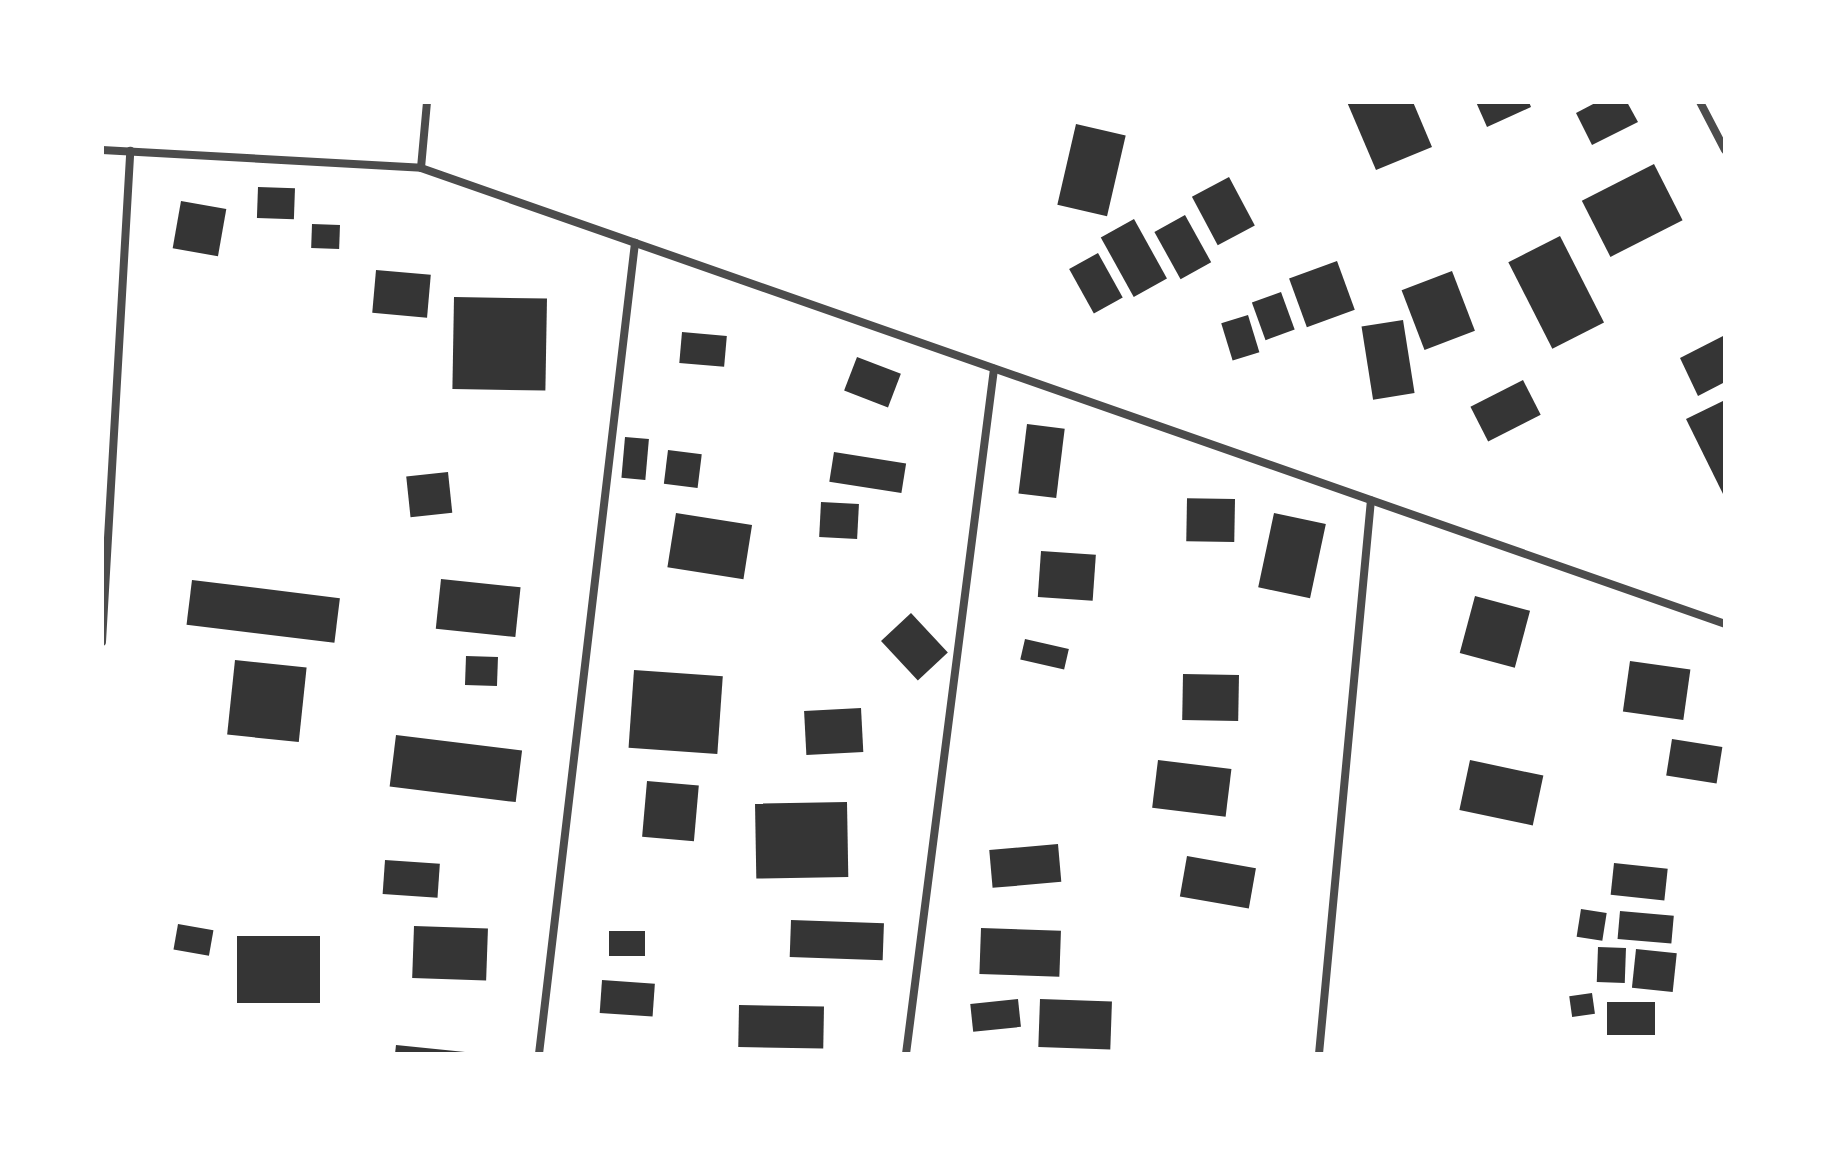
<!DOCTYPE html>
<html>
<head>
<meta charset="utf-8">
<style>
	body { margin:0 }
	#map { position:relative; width:1827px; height:1156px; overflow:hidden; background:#fff; font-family:Jost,sans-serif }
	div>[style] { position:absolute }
	.building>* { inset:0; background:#353535; transform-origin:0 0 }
	.minor>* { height:8px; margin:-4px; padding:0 4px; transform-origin:4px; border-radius:4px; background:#4c4c4c }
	span { translate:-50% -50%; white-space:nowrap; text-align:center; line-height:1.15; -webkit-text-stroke:8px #fff; paint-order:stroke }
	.frame { position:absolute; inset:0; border:104px solid #fff; pointer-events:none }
</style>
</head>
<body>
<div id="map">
	<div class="building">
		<i style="clip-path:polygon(1347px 102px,1413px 102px,1432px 147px,1376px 170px)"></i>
		<i style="clip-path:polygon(1476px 102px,1529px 102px,1531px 107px,1487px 127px)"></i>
		<i style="clip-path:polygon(1597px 102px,1627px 102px,1638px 122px,1592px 145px,1576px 113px)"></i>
		<i style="left:1076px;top:124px;width:51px;height:83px;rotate:13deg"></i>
		<i style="left:1654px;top:164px;width:63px;height:81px;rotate:63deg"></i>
		<i style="left:1229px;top:177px;width:55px;height:42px;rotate:62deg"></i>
		<i style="left:258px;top:187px;width:37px;height:31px;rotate:2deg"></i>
		<i style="left:181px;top:201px;width:46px;height:48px;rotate:10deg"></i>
		<i style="left:1185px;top:215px;width:54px;height:35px;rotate:61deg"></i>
		<i style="left:1134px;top:219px;width:68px;height:38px;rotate:61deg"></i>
		<i style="left:312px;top:224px;width:28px;height:24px;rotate:2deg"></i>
		<i style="left:1560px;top:236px;width:97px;height:58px;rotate:63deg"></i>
		<i style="left:1098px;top:253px;width:51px;height:33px;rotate:61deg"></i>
		<i style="left:1337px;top:261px;width:52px;height:51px;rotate:70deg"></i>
		<i style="left:376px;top:270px;width:55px;height:43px;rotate:5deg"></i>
		<i style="left:1452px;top:271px;width:64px;height:54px;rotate:69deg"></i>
		<i style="left:1281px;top:292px;width:40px;height:31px;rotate:70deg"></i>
		<i style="left:454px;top:297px;width:93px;height:92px;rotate:1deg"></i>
		<i style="left:1248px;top:315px;width:39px;height:28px;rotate:73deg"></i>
		<i style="left:1403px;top:320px;width:74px;height:42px;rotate:81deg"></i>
		<i style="left:682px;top:332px;width:45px;height:31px;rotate:5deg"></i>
		<i style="clip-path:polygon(1725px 335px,1725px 382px,1698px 396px,1680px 358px)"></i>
		<i style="left:857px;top:357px;width:47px;height:36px;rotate:21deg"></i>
		<i style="left:1523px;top:380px;width:39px;height:59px;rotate:63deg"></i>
		<i style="clip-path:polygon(1725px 400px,1725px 498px,1686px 419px)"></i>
		<i style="left:1027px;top:424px;width:38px;height:70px;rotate:7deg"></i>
		<i style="left:625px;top:437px;width:24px;height:41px;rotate:5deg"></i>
		<i style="left:668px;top:450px;width:34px;height:34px;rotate:7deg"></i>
		<i style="left:834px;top:452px;width:73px;height:30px;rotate:9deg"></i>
		<i style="left:448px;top:472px;width:41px;height:42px;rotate:84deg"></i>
		<i style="left:1235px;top:499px;width:43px;height:48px;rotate:91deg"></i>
		<i style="left:821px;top:502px;width:38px;height:35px;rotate:3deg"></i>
		<i style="left:676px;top:513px;width:77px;height:55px;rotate:9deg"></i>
		<i style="left:1274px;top:513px;width:53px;height:76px;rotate:12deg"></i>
		<i style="left:1041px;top:551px;width:55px;height:46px;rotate:4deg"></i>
		<i style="left:441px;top:579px;width:80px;height:50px;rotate:6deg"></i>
		<i style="left:192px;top:580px;width:149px;height:45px;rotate:7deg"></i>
		<i style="left:1475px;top:596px;width:57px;height:59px;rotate:15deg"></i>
		<i style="left:911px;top:613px;width:54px;height:41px;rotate:47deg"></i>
		<i style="left:1025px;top:639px;width:45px;height:21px;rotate:13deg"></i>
		<i style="left:466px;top:656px;width:32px;height:29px;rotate:2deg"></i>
		<i style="left:235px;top:660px;width:72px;height:75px;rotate:6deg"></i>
		<i style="left:1630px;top:661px;width:61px;height:51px;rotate:8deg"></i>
		<i style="left:634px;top:670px;width:89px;height:78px;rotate:4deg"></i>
		<i style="left:1183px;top:674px;width:56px;height:46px;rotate:1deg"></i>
		<i style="left:861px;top:708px;width:44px;height:57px;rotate:87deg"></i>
		<i style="left:396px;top:735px;width:127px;height:52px;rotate:7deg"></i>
		<i style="left:1672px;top:739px;width:51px;height:37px;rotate:9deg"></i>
		<i style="left:1158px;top:760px;width:74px;height:48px;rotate:7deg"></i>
		<i style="left:1470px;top:760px;width:75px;height:51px;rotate:12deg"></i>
		<i style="left:647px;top:781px;width:52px;height:56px;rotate:5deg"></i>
		<i style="left:847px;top:802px;width:75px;height:92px;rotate:89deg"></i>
		<i style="left:1058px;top:844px;width:38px;height:69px;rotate:85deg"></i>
		<i style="left:1187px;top:856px;width:70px;height:41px;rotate:10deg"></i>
		<i style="left:385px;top:860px;width:55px;height:34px;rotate:4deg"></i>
		<i style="left:1614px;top:863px;width:54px;height:32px;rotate:6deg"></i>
		<i style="left:1581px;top:909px;width:26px;height:28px;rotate:9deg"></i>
		<i style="left:1620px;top:911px;width:54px;height:28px;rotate:5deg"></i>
		<i style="left:791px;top:920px;width:93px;height:37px;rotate:2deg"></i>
		<i style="left:178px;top:924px;width:36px;height:26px;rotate:10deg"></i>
		<i style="left:414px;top:926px;width:74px;height:52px;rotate:2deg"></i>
		<i style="left:981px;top:928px;width:80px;height:46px;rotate:2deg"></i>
		<i style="left:609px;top:931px;width:36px;height:25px"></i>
		<i style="left:237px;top:936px;width:83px;height:67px"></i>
		<i style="left:1598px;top:947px;width:28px;height:35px;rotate:2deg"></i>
		<i style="left:1636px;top:949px;width:41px;height:39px;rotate:6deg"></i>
		<i style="left:602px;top:980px;width:53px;height:33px;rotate:4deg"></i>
		<i style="left:1592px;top:993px;width:21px;height:23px;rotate:82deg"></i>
		<i style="left:1018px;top:999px;width:28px;height:48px;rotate:84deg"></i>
		<i style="left:1040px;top:999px;width:72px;height:48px;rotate:2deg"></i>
		<i style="left:1655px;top:1002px;width:33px;height:48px;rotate:90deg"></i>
		<i style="left:739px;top:1005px;width:85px;height:42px;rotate:1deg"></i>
		<i style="clip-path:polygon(396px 1045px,465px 1052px,465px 1054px,395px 1054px)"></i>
	</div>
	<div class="minor">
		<i style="left:427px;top:102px;width:66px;rotate:95.2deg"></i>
		<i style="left:421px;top:168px;width:1381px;rotate:19.27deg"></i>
		<i style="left:1700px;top:102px;width:54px;rotate:62.5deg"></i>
		<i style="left:102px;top:150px;width:320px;rotate:3.2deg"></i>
		<i style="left:102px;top:642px;width:492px;rotate:-86.7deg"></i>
		<i style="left:539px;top:1054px;width:817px;rotate:-83.25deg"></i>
		<i style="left:906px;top:1054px;width:691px;rotate:-82.68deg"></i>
		<i style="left:1319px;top:1054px;width:556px;rotate:-84.64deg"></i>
	</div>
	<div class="frame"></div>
</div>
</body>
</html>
